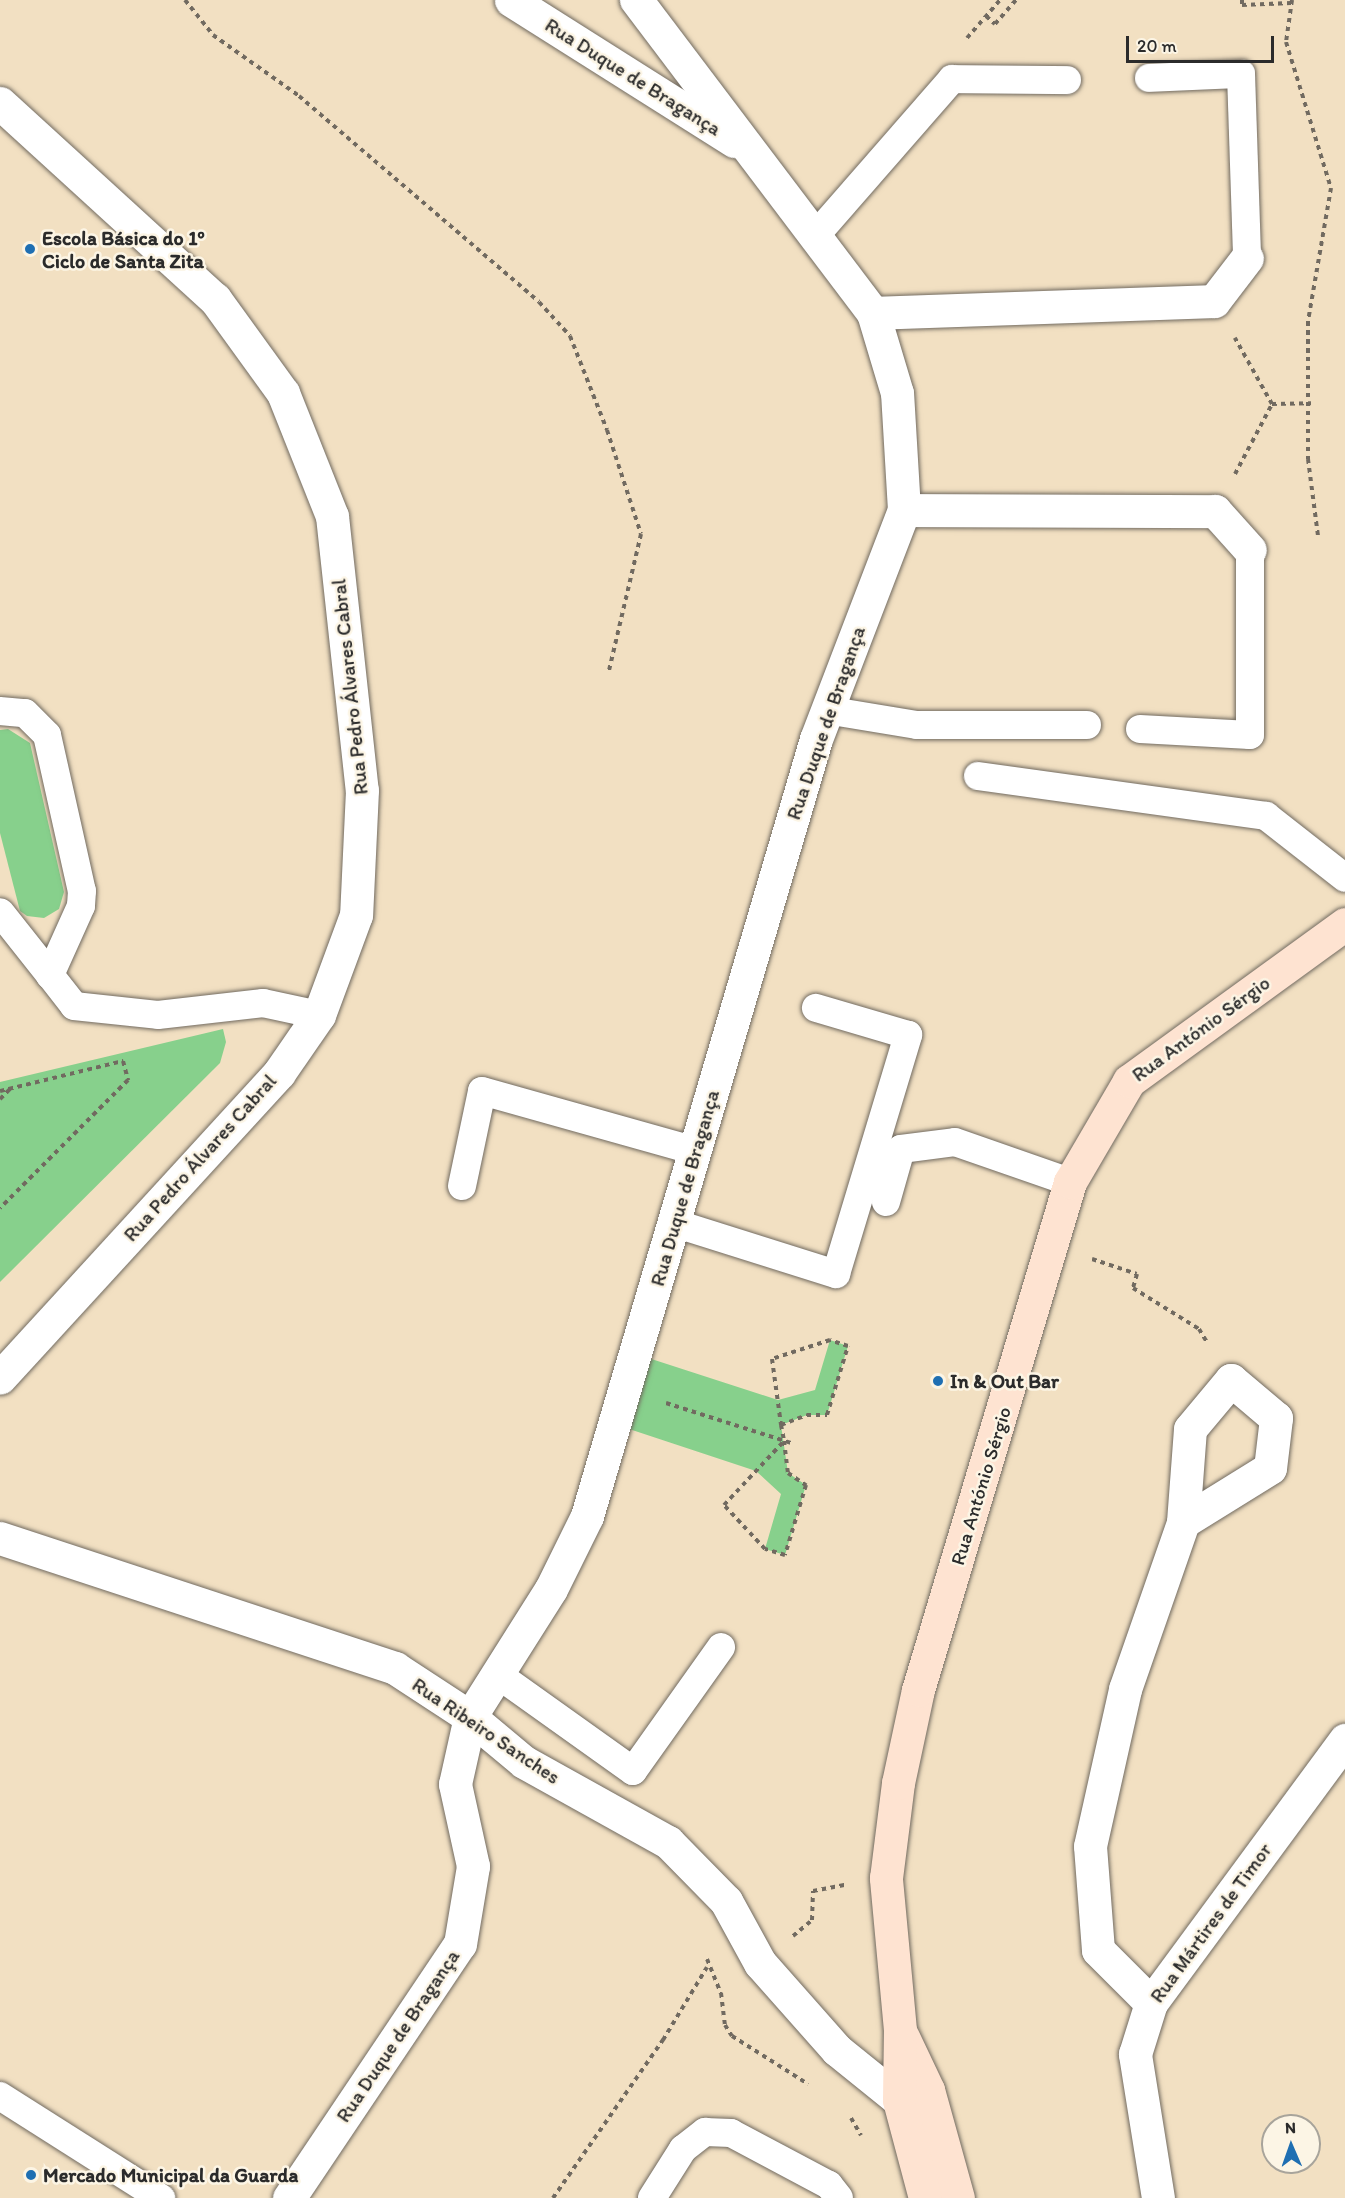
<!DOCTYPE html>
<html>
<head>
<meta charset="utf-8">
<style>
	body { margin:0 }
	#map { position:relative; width:1345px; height:2198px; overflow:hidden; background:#f2e0c2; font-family:Itim,sans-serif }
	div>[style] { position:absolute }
	.green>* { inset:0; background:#87d08c }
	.path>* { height:4px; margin-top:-2px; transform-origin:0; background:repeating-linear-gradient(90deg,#716a60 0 4.5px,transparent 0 9px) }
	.roads { filter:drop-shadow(0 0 2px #716a60) drop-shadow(0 0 2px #716a60) }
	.lane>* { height:28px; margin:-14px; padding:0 14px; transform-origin:14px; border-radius:14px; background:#fff }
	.street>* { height:33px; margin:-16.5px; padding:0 16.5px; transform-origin:16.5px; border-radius:16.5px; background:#fff }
	.secondary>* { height:33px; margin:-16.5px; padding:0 16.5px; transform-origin:16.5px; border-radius:16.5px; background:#fee3d1 }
	.dots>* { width:16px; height:16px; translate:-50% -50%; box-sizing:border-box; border:3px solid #fcf5e5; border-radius:50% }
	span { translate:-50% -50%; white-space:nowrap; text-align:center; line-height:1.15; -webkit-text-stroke:5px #fcf5e5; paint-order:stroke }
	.street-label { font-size:20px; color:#2b2b2b }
	.poi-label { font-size:20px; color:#2b2b2b; font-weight:700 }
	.left { translate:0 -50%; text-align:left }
	.north { position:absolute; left:1261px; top:2114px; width:60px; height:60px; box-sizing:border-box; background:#fcf5e5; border:2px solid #a8a49b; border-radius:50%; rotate:358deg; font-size:16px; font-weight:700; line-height:24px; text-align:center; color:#2b2b2b }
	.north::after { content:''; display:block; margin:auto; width:21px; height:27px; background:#1f6fb2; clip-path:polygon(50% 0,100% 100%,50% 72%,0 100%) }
	.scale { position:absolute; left:1126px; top:36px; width:148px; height:27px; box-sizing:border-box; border:3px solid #2b2b2b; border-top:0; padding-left:8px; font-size:18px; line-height:21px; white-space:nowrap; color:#2b2b2b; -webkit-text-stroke:4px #fcf5e5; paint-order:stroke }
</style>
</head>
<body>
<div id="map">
	<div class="green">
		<i style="clip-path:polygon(8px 729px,30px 743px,64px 892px,59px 909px,44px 918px,27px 916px,20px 911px,0 833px,0 730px)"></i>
		<i style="clip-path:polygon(223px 1029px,226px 1042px,220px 1063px,0 1282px,0 1082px)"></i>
		<i style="clip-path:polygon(830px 1340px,848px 1346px,827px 1415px,807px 1415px,781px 1425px,788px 1473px,806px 1485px,785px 1555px,765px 1549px,781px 1494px,756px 1471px,614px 1424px,636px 1354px,778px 1400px,815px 1390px)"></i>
	</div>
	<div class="path">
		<i style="left:185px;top:0;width:45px;rotate:51.3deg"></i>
		<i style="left:213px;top:35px;width:105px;rotate:35.3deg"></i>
		<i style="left:299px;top:96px;width:316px;rotate:40.6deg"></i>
		<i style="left:539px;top:302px;width:46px;rotate:47.6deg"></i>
		<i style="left:570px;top:336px;width:101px;rotate:68.5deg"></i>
		<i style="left:607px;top:430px;width:109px;rotate:71.9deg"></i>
		<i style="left:641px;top:534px;width:140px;rotate:103.2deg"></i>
		<i style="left:1242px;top:0;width:5px;rotate:90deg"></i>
		<i style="left:1242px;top:5px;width:49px;rotate:-2.3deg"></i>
		<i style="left:1292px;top:0;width:42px;rotate:98.1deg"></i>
		<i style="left:1286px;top:42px;width:153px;rotate:72.9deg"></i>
		<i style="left:1331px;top:188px;width:135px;rotate:99.8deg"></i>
		<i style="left:1308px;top:321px;width:138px;rotate:90deg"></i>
		<i style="left:1308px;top:459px;width:78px;rotate:82.6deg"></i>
		<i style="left:986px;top:16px;width:12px;rotate:42deg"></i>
		<i style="left:995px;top:24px;width:32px;rotate:-49deg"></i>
		<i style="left:967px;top:38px;width:50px;rotate:-49deg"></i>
		<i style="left:1272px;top:404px;width:39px;rotate:-1deg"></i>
		<i style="left:1235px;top:474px;width:79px;rotate:-62.1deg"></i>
		<i style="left:1272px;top:404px;width:76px;rotate:-119.3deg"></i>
		<i style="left:0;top:1091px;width:127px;rotate:-13.7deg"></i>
		<i style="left:123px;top:1061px;width:20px;rotate:75deg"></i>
		<i style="left:128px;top:1080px;width:181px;rotate:135deg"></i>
		<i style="left:0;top:1099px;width:16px;rotate:-45deg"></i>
		<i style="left:1092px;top:1259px;width:47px;rotate:18.4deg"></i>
		<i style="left:1137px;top:1274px;width:15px;rotate:106deg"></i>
		<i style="left:1133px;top:1288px;width:78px;rotate:31.8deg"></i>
		<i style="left:1199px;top:1329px;width:17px;rotate:59deg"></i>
		<i style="left:666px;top:1403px;width:131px;rotate:17.7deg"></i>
		<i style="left:781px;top:1425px;width:28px;rotate:-21deg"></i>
		<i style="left:807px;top:1415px;width:20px"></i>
		<i style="left:827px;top:1415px;width:72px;rotate:-73.1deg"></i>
		<i style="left:848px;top:1346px;width:19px;rotate:-162deg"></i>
		<i style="left:830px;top:1340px;width:61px;rotate:161.9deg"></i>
		<i style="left:772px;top:1359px;width:67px;rotate:82.2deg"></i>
		<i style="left:781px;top:1425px;width:16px;rotate:79deg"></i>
		<i style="left:784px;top:1441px;width:32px;rotate:83deg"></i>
		<i style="left:788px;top:1473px;width:22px;rotate:34deg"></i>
		<i style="left:806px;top:1485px;width:73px;rotate:106.7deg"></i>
		<i style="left:785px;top:1555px;width:21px;rotate:-163deg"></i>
		<i style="left:765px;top:1549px;width:60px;rotate:-133deg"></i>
		<i style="left:724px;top:1505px;width:88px;rotate:-46.8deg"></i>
		<i style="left:793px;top:1936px;width:25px;rotate:-40deg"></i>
		<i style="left:812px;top:1920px;width:29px;rotate:-88deg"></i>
		<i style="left:813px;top:1891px;width:33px;rotate:-11deg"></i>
		<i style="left:707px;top:1959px;width:37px;rotate:68deg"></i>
		<i style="left:721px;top:1993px;width:32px;rotate:83deg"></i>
		<i style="left:725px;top:2025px;width:13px;rotate:58deg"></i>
		<i style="left:732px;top:2036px;width:90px;rotate:32.3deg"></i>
		<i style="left:851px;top:2118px;width:20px;rotate:60deg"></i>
		<i style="left:553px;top:2198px;width:193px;rotate:-55.2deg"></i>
		<i style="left:663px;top:2040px;width:85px;rotate:-58.9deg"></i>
	</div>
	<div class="roads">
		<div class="lane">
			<i style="left:1149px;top:78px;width:92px;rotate:-2.5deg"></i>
			<i style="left:1241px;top:74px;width:184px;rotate:88.1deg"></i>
			<i style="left:816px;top:235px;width:207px;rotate:-48.9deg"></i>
			<i style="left:952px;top:79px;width:115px;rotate:0.5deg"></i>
			<i style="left:826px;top:710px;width:92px;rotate:9.4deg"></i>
			<i style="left:917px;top:725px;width:170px"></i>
			<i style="left:0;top:711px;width:25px;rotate:5deg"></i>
			<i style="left:25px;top:713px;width:31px;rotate:45deg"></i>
			<i style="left:47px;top:735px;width:160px;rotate:77.4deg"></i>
			<i style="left:82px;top:891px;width:15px;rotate:94deg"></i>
			<i style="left:81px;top:906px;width:76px;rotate:114.2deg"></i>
			<i style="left:50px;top:975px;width:80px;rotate:-128.4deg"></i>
			<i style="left:1140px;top:729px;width:110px;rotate:3.1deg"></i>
			<i style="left:1250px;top:735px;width:185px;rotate:-90deg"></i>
			<i style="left:978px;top:776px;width:291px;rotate:7.9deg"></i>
			<i style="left:1266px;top:816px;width:100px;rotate:38.1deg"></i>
			<i style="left:50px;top:975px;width:39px;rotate:52deg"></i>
			<i style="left:74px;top:1006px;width:84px;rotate:6.1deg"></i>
			<i style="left:158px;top:1015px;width:106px;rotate:-6.5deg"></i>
			<i style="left:263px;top:1003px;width:57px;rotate:12.1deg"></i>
			<i style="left:462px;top:1186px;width:97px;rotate:-78.1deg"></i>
			<i style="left:482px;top:1091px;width:222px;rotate:15.7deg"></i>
			<i style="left:886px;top:1202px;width:55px;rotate:-74.2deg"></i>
			<i style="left:901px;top:1149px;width:54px;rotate:-7.4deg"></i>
			<i style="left:955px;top:1142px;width:122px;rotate:19.2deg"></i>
			<i style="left:674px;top:1223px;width:170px;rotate:17.5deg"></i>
			<i style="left:836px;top:1274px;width:250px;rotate:-73.2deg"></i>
			<i style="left:908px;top:1035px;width:96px;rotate:-163.6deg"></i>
			<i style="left:497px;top:1674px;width:167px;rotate:35.5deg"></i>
			<i style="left:633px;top:1771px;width:152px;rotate:-54.6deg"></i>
			<i style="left:0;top:2096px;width:191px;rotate:32.4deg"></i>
			<i style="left:652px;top:2198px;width:58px;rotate:-57.7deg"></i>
			<i style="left:683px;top:2149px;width:28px;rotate:-38deg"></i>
			<i style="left:705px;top:2132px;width:26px;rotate:2deg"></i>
			<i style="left:731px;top:2133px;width:111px;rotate:28deg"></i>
			<i style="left:829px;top:2185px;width:16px;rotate:52deg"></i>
		</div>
		<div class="street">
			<i style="left:511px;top:0;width:264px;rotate:32.3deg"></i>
			<i style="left:0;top:103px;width:291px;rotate:42.4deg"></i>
			<i style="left:215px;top:299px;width:116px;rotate:54.1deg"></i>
			<i style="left:283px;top:393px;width:132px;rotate:68.3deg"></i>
			<i style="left:332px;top:516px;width:276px;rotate:83.8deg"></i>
			<i style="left:362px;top:790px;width:125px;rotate:92.7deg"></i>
			<i style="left:356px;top:915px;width:107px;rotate:110.3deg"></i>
			<i style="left:319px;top:1015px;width:70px;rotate:124.6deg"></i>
			<i style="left:279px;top:1073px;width:413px;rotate:132.5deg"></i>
			<i style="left:873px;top:313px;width:341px;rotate:-2deg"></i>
			<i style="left:1214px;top:301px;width:54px;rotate:-52.5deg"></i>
			<i style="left:904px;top:510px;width:311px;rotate:0.2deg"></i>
			<i style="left:1215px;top:511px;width:52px;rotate:48.1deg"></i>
			<i style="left:0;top:1538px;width:416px;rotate:18.2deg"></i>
			<i style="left:395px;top:1668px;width:90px;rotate:33.2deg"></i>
			<i style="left:470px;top:1717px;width:70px;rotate:39.8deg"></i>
			<i style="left:524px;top:1762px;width:165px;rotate:29.1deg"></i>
			<i style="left:668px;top:1842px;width:83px;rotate:45.5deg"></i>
			<i style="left:726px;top:1901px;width:71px;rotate:61.3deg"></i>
			<i style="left:760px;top:1963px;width:116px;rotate:48.5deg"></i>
			<i style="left:837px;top:2050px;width:80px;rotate:38.9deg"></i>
			<i style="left:1151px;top:2003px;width:75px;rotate:-135deg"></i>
			<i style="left:1098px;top:1950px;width:104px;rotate:-94.4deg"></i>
			<i style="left:1090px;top:1846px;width:161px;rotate:-77.4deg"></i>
			<i style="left:1125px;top:1689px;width:177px;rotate:-70.8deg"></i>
			<i style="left:1183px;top:1522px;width:93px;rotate:-85.7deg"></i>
			<i style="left:1190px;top:1429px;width:64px;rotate:-50.1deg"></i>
			<i style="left:1231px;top:1380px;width:59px;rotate:40.2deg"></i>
			<i style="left:1276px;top:1418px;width:50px;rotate:96.8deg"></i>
			<i style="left:1270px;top:1468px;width:102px;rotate:148.2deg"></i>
			<i style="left:289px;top:2198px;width:306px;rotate:-56.1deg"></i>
			<i style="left:460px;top:1944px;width:79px;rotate:-80.5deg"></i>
			<i style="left:473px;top:1866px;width:84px;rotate:-102.4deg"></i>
			<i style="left:455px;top:1784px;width:69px;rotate:-77.4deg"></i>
			<i style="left:470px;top:1717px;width:151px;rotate:-57.7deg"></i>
			<i style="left:551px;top:1589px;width:81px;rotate:-63.7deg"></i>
			<i style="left:587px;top:1516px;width:810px;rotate:-73.58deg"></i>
			<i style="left:816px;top:739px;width:245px;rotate:-69deg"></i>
			<i style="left:904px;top:510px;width:117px;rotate:-93.4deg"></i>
			<i style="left:897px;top:393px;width:84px;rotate:-106.7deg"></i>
			<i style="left:873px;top:313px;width:393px;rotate:-127.1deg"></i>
			<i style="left:1158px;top:2198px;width:146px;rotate:-99.1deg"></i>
			<i style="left:1135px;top:2054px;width:53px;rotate:-72.6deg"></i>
			<i style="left:1151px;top:2003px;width:327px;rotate:-53.6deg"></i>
		</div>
		<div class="secondary">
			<i style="left:903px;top:2037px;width:59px;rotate:64.7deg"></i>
			<i style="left:928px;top:2090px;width:112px;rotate:74.5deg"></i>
			<i style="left:925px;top:2198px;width:101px;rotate:-104.9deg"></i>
			<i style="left:899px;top:2100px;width:70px;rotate:-89.2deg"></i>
			<i style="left:900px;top:2030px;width:153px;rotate:-95.3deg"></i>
			<i style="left:886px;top:1878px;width:96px;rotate:-82.8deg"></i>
			<i style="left:898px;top:1783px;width:95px;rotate:-77.9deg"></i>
			<i style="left:918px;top:1690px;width:530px;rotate:-73.34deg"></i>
			<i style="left:1070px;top:1182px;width:117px;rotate:-59.7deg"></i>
			<i style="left:1129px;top:1081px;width:267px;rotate:-36deg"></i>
		</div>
	</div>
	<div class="dots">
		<i style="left:30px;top:249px;background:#1f6fb2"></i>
		<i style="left:938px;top:1381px;background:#1f6fb2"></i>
		<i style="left:31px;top:2175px;background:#1f6fb2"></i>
	</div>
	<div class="street-label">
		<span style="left:633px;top:77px;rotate:32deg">Rua Duque de Bragança</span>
		<span style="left:350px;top:687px;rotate:-96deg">Rua Pedro Álvares Cabral</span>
		<span style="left:826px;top:723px;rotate:-71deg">Rua Duque de Bragança</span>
		<span style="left:1201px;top:1029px;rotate:-36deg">Rua António Sérgio</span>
		<span style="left:200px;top:1158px;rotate:-48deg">Rua Pedro Álvares Cabral</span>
		<span style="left:685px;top:1188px;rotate:-74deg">Rua Duque de Bragança</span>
		<span style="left:981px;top:1486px;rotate:-73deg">Rua António Sérgio</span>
		<span style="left:486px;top:1731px;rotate:34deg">Rua Ribeiro Sanches</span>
		<span style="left:1211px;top:1923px;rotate:-54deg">Rua Mártires de Timor</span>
		<span style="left:398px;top:2036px;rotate:-56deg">Rua Duque de Bragança</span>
	</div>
	<div class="poi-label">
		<span class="left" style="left:42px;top:250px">Escola Básica do 1º<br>Ciclo de Santa Zita</span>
		<span class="left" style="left:950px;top:1381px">In &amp; Out Bar</span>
		<span class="left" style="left:43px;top:2175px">Mercado Municipal da Guarda</span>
	</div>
	<div class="north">N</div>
	<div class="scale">20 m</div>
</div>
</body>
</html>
